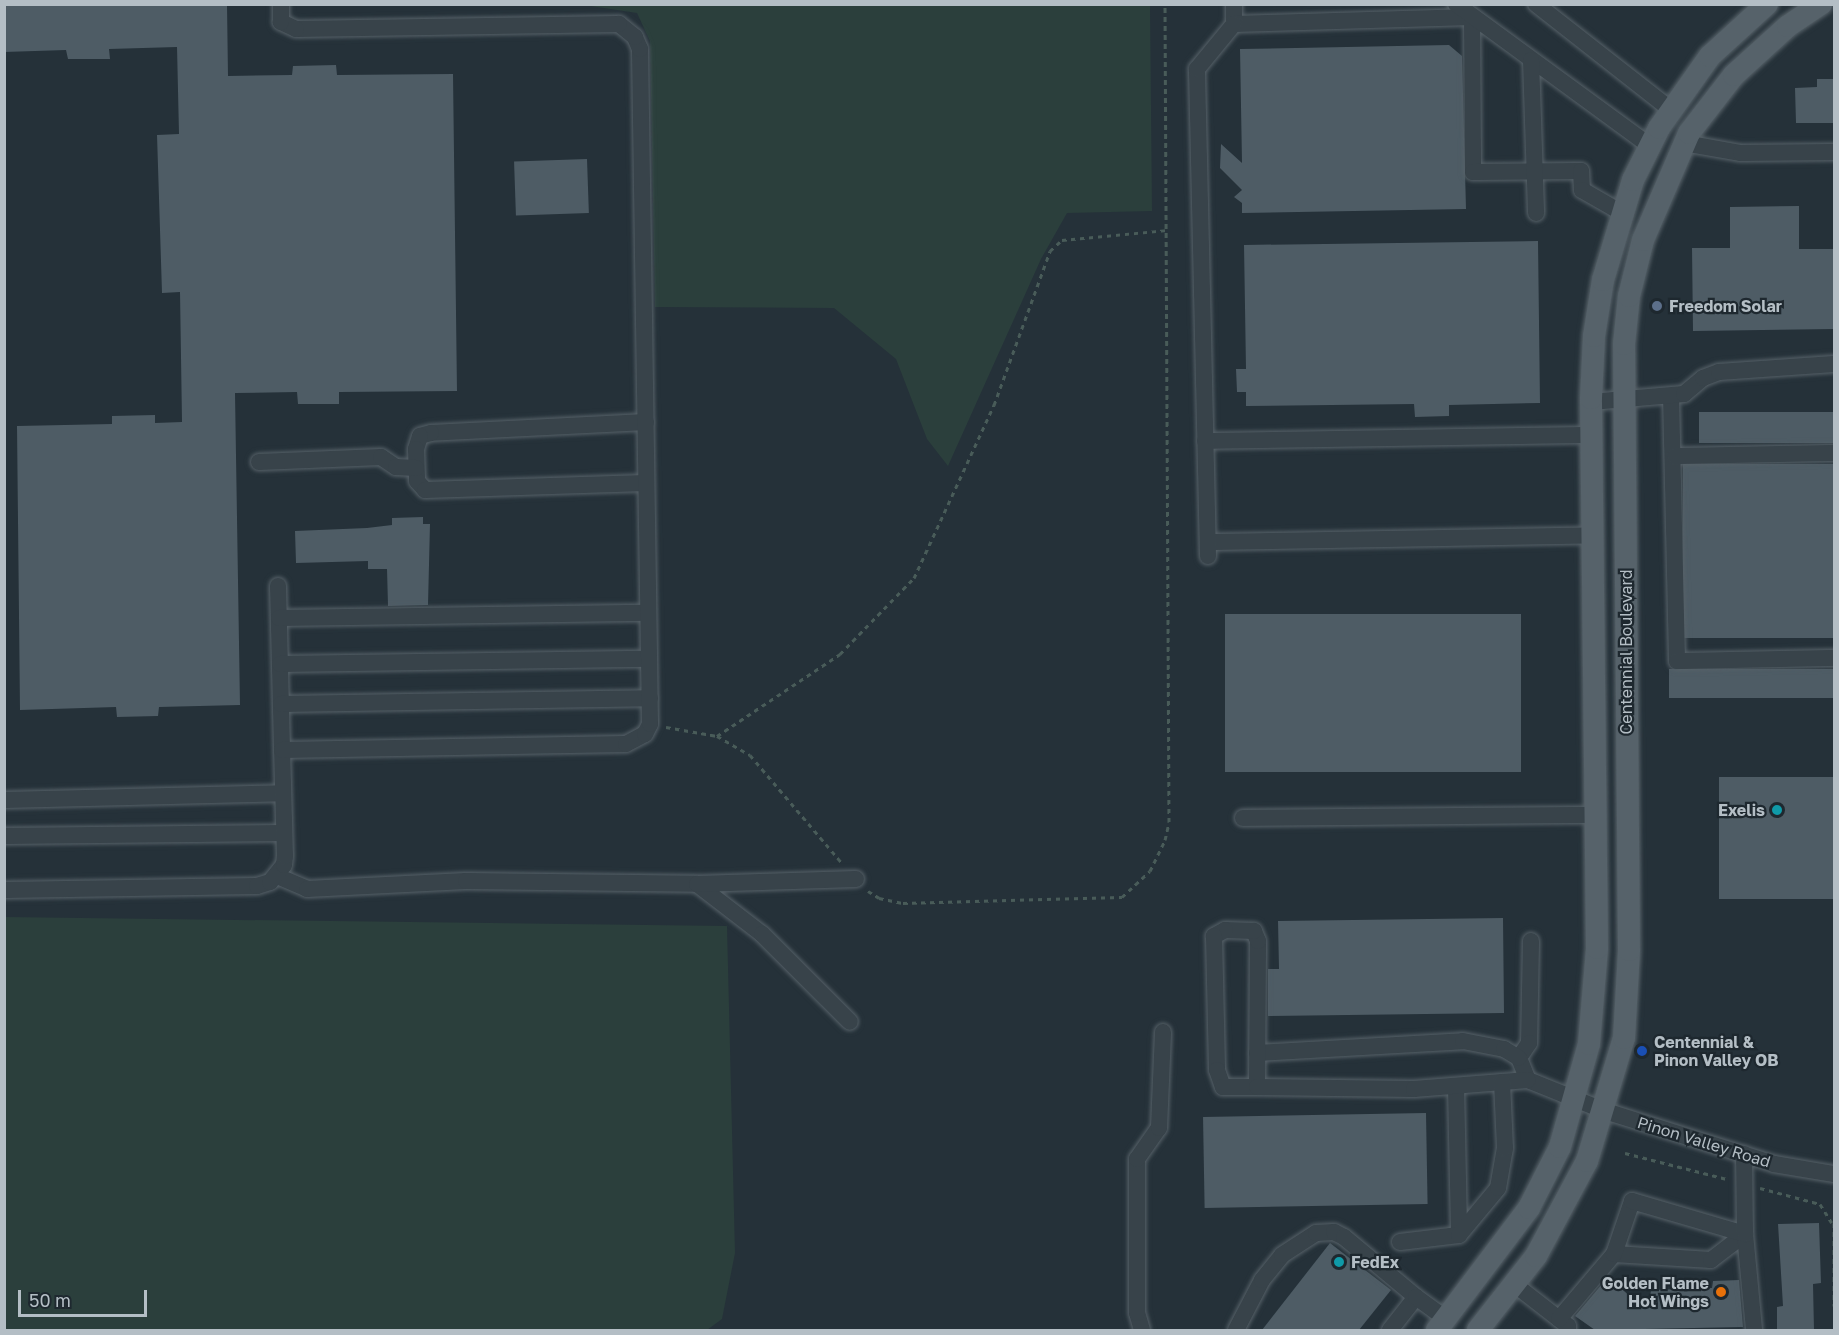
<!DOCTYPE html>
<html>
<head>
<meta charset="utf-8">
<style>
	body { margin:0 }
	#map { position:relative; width:1839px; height:1335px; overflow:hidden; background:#253139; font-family:"Golos Text",sans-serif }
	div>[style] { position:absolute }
	.green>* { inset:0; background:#2b3f3c }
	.building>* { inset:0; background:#4e5c65; transform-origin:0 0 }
	.path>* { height:3px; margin-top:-1.5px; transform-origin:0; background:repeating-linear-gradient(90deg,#495c59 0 4.5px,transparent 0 9px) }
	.roads { filter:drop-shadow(0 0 2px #566168) drop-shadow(0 0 2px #566168) }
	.minor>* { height:16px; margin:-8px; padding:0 8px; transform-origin:8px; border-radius:8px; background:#38434a }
	.major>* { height:22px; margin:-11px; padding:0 11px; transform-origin:11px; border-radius:11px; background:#56626a }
	.dots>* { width:16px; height:16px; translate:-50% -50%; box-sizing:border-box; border:3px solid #1e282f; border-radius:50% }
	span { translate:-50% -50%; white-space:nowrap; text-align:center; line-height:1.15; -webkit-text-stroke:4.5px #1e282f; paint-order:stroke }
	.poi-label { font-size:16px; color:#b4bec5; font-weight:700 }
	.left { translate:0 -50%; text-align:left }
	.right { translate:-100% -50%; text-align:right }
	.street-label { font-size:16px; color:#b4bec5 }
	.frame { position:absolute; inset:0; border:6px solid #b4bec5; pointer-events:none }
	.scale { position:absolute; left:18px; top:1290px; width:129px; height:27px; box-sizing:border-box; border:3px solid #b4bec5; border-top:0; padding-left:8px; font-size:18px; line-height:21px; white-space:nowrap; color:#b4bec5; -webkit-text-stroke:4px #1e282f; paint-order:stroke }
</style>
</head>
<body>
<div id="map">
	<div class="green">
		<i style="clip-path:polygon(584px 5px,1150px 5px,1152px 211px,1067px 213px,1041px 259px,948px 466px,927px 439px,896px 359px,834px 308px,655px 307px,650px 41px,637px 13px)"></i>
		<i style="clip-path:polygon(5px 917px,727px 926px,735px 1253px,722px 1319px,707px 1330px,5px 1330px)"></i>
	</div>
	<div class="building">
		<i style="clip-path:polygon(4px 4px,227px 4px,228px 76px,292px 75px,293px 66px,336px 65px,337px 75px,453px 74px,457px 391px,339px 392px,339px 404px,298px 404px,297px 392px,235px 393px,240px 705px,159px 707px,158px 716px,117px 717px,116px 707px,20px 710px,17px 426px,112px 424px,112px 416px,155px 415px,155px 423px,182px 422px,180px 292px,162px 293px,157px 135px,179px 134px,177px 47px,109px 49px,110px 59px,68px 59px,66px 50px,4px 52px)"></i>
		<i style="clip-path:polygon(1449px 45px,1462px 56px,1466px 209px,1242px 213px,1242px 203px,1234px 197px,1242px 190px,1220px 168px,1221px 144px,1242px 163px,1240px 49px)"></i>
		<i style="clip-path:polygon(1817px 79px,1834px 79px,1834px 123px,1796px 123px,1795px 88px,1817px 87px)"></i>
		<i style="left:587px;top:159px;width:54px;height:73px;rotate:88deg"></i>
		<i style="clip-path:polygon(1799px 206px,1799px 249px,1834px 249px,1834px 329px,1693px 331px,1692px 248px,1730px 248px,1730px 207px)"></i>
		<i style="clip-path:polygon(1538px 241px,1540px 403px,1449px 405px,1449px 416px,1415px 417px,1414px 404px,1246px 406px,1246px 392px,1237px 392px,1236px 369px,1246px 369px,1244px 245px)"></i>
		<i style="left:1834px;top:412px;width:31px;height:135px;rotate:90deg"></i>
		<i style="left:1834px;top:464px;width:174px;height:151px;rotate:90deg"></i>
		<i style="clip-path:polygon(423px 517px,423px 524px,430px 524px,428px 605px,388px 606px,387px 569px,368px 569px,368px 561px,296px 563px,295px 531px,367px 528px,392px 525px,392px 518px)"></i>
		<i style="left:1521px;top:614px;width:158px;height:296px;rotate:90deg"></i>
		<i style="left:1834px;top:669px;width:29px;height:165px;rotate:90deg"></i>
		<i style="left:1834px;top:777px;width:122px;height:115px;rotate:90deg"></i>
		<i style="clip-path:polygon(1503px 918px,1504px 1013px,1268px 1016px,1268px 969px,1279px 969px,1278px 921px)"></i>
		<i style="left:1426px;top:1113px;width:91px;height:223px;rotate:89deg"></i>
		<i style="clip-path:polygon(1819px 1223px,1821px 1283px,1813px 1284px,1814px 1330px,1777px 1330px,1777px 1307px,1783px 1306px,1778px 1224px)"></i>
		<i style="clip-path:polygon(1330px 1243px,1391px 1290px,1359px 1330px,1262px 1330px)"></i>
		<i style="clip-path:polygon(1608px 1277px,1632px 1298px,1650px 1297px,1651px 1290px,1712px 1288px,1713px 1281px,1739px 1280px,1743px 1327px,1595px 1330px,1575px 1316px)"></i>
	</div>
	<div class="path">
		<i style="left:666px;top:727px;width:52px;rotate:10deg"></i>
		<i style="left:717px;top:736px;width:38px;rotate:30deg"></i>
		<i style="left:750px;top:755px;width:140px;rotate:49.6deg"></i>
		<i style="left:717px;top:736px;width:148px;rotate:-33.7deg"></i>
		<i style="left:840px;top:654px;width:106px;rotate:-45.8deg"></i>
		<i style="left:914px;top:578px;width:191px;rotate:-65.2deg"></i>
		<i style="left:994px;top:405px;width:164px;rotate:-70deg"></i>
		<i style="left:1050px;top:251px;width:16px;rotate:-43deg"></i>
		<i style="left:1062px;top:240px;width:105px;rotate:-5.4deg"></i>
		<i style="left:868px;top:891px;width:13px;rotate:32deg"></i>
		<i style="left:879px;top:898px;width:25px;rotate:12deg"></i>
		<i style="left:903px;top:903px;width:219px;rotate:-1.6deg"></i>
		<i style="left:1122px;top:897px;width:38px;rotate:-43deg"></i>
		<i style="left:1150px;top:871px;width:34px;rotate:-64deg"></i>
		<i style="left:1165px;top:840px;width:18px;rotate:-77deg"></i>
		<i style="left:1169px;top:822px;width:818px;rotate:-90.28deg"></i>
		<i style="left:1625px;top:1153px;width:105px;rotate:14.3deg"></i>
		<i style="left:1760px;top:1188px;width:62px;rotate:14.9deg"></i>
		<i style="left:1820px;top:1204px;width:22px;rotate:58deg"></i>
		<i style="left:1834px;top:1223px;width:83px;rotate:90deg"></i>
	</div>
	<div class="roads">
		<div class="minor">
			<i style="left:1234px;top:4px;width:20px;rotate:90deg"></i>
			<i style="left:1234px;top:24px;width:238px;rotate:-1.7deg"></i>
			<i style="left:1472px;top:17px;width:155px;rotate:89.6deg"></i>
			<i style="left:1473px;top:172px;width:108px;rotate:-0.5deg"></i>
			<i style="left:1581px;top:171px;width:19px;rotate:87deg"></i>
			<i style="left:1582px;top:190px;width:46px;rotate:29.9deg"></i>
			<i style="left:1456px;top:4px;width:240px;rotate:36.2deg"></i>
			<i style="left:1536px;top:4px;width:172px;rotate:38.1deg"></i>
			<i style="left:1531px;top:60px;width:153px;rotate:88.1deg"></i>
			<i style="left:1684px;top:143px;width:58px;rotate:10deg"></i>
			<i style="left:1741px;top:153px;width:93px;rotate:-0.6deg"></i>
			<i style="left:1671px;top:396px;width:265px;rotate:88.7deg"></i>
			<i style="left:1677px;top:661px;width:157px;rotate:-1.1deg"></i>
			<i style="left:1591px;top:402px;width:93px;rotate:-4.9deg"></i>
			<i style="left:1684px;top:394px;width:25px;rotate:-40deg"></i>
			<i style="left:1703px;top:378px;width:17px;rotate:-21deg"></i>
			<i style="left:1719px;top:372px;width:115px;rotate:-4deg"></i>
			<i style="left:646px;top:422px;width:215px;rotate:177.1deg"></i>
			<i style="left:431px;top:433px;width:11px;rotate:165deg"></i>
			<i style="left:420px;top:436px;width:14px;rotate:107deg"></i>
			<i style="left:416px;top:449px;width:32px;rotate:88deg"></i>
			<i style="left:417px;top:481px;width:12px;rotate:48deg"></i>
			<i style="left:425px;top:490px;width:221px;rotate:-1.8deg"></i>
			<i style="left:1205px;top:441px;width:386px;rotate:-0.9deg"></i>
			<i style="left:1675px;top:456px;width:159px;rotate:-1.1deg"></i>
			<i style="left:259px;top:462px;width:122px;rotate:-2.3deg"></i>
			<i style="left:381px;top:457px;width:18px;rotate:34deg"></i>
			<i style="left:396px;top:467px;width:20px;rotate:3deg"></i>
			<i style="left:1208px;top:542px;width:385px;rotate:-1deg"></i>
			<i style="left:1208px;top:556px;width:487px;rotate:-91.3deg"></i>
			<i style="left:1197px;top:69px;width:58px;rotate:-50.6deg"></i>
			<i style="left:278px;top:586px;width:164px;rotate:88.6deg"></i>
			<i style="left:279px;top:618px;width:369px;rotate:-0.8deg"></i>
			<i style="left:280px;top:664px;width:369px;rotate:-0.8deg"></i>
			<i style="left:281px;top:704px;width:369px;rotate:-0.9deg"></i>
			<i style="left:4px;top:800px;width:279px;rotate:-1.4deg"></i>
			<i style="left:1243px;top:818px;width:352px;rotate:-0.5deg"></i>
			<i style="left:4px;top:836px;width:280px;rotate:-0.6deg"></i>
			<i style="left:277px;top:876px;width:33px;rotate:23deg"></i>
			<i style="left:307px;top:889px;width:159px;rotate:-2.9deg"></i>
			<i style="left:466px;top:881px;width:231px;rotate:0.7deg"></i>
			<i style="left:697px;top:884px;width:82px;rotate:37.6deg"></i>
			<i style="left:762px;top:934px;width:124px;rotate:45deg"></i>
			<i style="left:697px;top:884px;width:159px;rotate:-1.8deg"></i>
			<i style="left:4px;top:890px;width:253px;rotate:-0.9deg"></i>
			<i style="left:257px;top:886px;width:14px;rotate:-17deg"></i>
			<i style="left:270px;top:882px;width:22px;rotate:-51deg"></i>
			<i style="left:284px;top:865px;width:9px;rotate:-84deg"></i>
			<i style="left:285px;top:856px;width:106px;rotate:-91.6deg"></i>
			<i style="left:282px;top:750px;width:344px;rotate:-1deg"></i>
			<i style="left:626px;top:744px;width:21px;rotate:-28deg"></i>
			<i style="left:645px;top:734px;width:11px;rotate:-63deg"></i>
			<i style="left:650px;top:724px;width:675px;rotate:-90.85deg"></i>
			<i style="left:640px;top:49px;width:13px;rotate:-113deg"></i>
			<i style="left:635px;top:37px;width:21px;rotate:-141deg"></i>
			<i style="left:619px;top:24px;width:323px;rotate:179.1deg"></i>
			<i style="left:296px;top:29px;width:17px;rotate:-155deg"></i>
			<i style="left:281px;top:22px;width:18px;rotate:-90deg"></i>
			<i style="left:1531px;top:941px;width:102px;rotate:91.1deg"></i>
			<i style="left:1529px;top:1043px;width:18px;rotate:124deg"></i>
			<i style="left:1519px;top:1058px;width:24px;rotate:68deg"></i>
			<i style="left:1528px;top:1080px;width:83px;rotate:21.9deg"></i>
			<i style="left:1605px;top:1111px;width:177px;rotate:17.4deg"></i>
			<i style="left:1774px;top:1164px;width:61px;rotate:9.5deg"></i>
			<i style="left:1257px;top:1053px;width:206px;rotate:-3.3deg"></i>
			<i style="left:1463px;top:1041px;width:42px;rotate:11deg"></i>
			<i style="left:1504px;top:1049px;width:17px;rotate:31deg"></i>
			<i style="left:1456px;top:1086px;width:149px;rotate:88.8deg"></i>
			<i style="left:1257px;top:1087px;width:146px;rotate:-89.6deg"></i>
			<i style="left:1258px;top:941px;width:11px;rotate:-112deg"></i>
			<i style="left:1254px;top:931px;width:29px;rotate:-178deg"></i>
			<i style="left:1225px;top:930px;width:13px;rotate:151deg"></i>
			<i style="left:1214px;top:936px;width:134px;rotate:88.7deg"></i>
			<i style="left:1217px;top:1070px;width:18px;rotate:71deg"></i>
			<i style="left:1223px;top:1087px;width:34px"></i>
			<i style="left:1257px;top:1087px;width:157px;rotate:0.7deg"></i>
			<i style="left:1414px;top:1089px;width:114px;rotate:-4.5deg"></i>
			<i style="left:1400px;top:1242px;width:59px;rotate:-6.8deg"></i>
			<i style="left:1459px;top:1235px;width:61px;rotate:-50.3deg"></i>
			<i style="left:1498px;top:1188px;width:41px;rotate:-80.1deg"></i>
			<i style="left:1505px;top:1148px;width:66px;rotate:-92.6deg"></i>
			<i style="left:1614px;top:1254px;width:97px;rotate:3.5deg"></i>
			<i style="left:1711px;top:1260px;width:43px;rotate:-37.4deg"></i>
			<i style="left:1745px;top:1234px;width:96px;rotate:84.6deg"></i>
			<i style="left:1514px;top:1284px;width:68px;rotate:37.9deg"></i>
			<i style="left:1568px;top:1326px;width:4px;rotate:90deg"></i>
			<i style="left:1559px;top:1319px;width:85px;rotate:-49.8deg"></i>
			<i style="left:1614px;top:1254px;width:56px;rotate:-71.2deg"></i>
			<i style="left:1632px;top:1201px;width:118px;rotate:16.3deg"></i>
			<i style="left:1745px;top:1234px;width:80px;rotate:-90.7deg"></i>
			<i style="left:1142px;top:1330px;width:18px;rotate:-106deg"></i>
			<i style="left:1137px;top:1313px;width:154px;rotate:-90deg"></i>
			<i style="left:1137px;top:1159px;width:38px;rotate:-55deg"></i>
			<i style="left:1159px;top:1128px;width:96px;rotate:-87.6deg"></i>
			<i style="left:1236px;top:1330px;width:56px;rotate:-62.5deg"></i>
			<i style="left:1262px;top:1280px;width:32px;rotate:-51deg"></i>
			<i style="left:1282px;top:1255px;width:40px;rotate:-32.9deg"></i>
			<i style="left:1316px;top:1233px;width:18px;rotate:-3deg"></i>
			<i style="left:1334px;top:1232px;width:11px;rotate:27deg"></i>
			<i style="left:1344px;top:1237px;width:94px;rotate:39.8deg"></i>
			<i style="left:1390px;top:1330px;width:42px;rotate:-51.8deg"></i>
			<i style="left:1416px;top:1297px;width:37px;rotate:36deg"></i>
		</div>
		<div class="major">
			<i style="left:1437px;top:1330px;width:153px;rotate:-53deg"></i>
			<i style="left:1529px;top:1208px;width:68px;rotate:-63.1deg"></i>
			<i style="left:1560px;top:1147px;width:107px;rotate:-74.3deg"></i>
			<i style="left:1589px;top:1044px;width:96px;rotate:-85.2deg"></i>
			<i style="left:1597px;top:948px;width:550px;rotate:-90.63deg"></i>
			<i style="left:1591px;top:398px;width:62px;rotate:-87.2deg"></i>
			<i style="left:1594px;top:336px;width:57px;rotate:-80.9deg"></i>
			<i style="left:1603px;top:280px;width:104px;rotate:-73.3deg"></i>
			<i style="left:1633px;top:180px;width:58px;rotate:-63.4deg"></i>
			<i style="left:1659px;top:128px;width:88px;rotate:-54.7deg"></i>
			<i style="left:1710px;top:56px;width:77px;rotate:-42.4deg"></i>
			<i style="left:1478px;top:1330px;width:94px;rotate:-51.9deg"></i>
			<i style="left:1536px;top:1256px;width:108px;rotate:-61.8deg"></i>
			<i style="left:1587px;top:1161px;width:128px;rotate:-73.3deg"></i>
			<i style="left:1624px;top:1038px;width:88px;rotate:-86.7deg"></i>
			<i style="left:1629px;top:950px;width:606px;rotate:-90.47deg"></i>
			<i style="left:1624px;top:344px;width:48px;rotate:-84.1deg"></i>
			<i style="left:1629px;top:296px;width:58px;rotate:-76deg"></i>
			<i style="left:1643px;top:240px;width:116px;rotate:-66.7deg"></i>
			<i style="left:1689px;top:133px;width:73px;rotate:-52.2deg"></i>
			<i style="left:1734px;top:75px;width:73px;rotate:-42.2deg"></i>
			<i style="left:1788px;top:26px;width:40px;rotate:-34deg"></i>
		</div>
	</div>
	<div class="dots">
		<i style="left:1657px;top:306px;background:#5c6f8a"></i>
		<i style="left:1777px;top:810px;background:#0f9aa8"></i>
		<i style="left:1642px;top:1051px;background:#1a4fb4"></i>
		<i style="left:1339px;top:1262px;background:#0f9aa8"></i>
		<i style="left:1721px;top:1292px;background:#e8710a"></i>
	</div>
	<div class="poi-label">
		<span class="left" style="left:1669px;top:306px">Freedom Solar</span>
		<span class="right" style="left:1765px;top:810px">Exelis</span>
		<span class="left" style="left:1654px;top:1051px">Centennial &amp;<br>Pinon Valley OB</span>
		<span class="left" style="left:1351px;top:1262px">FedEx</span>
		<span class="right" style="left:1709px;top:1292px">Golden Flame<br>Hot Wings</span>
	</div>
	<div class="street-label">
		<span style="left:1626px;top:652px;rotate:-90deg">Centennial Boulevard</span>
		<span style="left:1704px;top:1142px;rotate:17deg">Pinon Valley Road</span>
	</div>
	<div class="frame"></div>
	<div class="scale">50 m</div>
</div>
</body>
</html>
